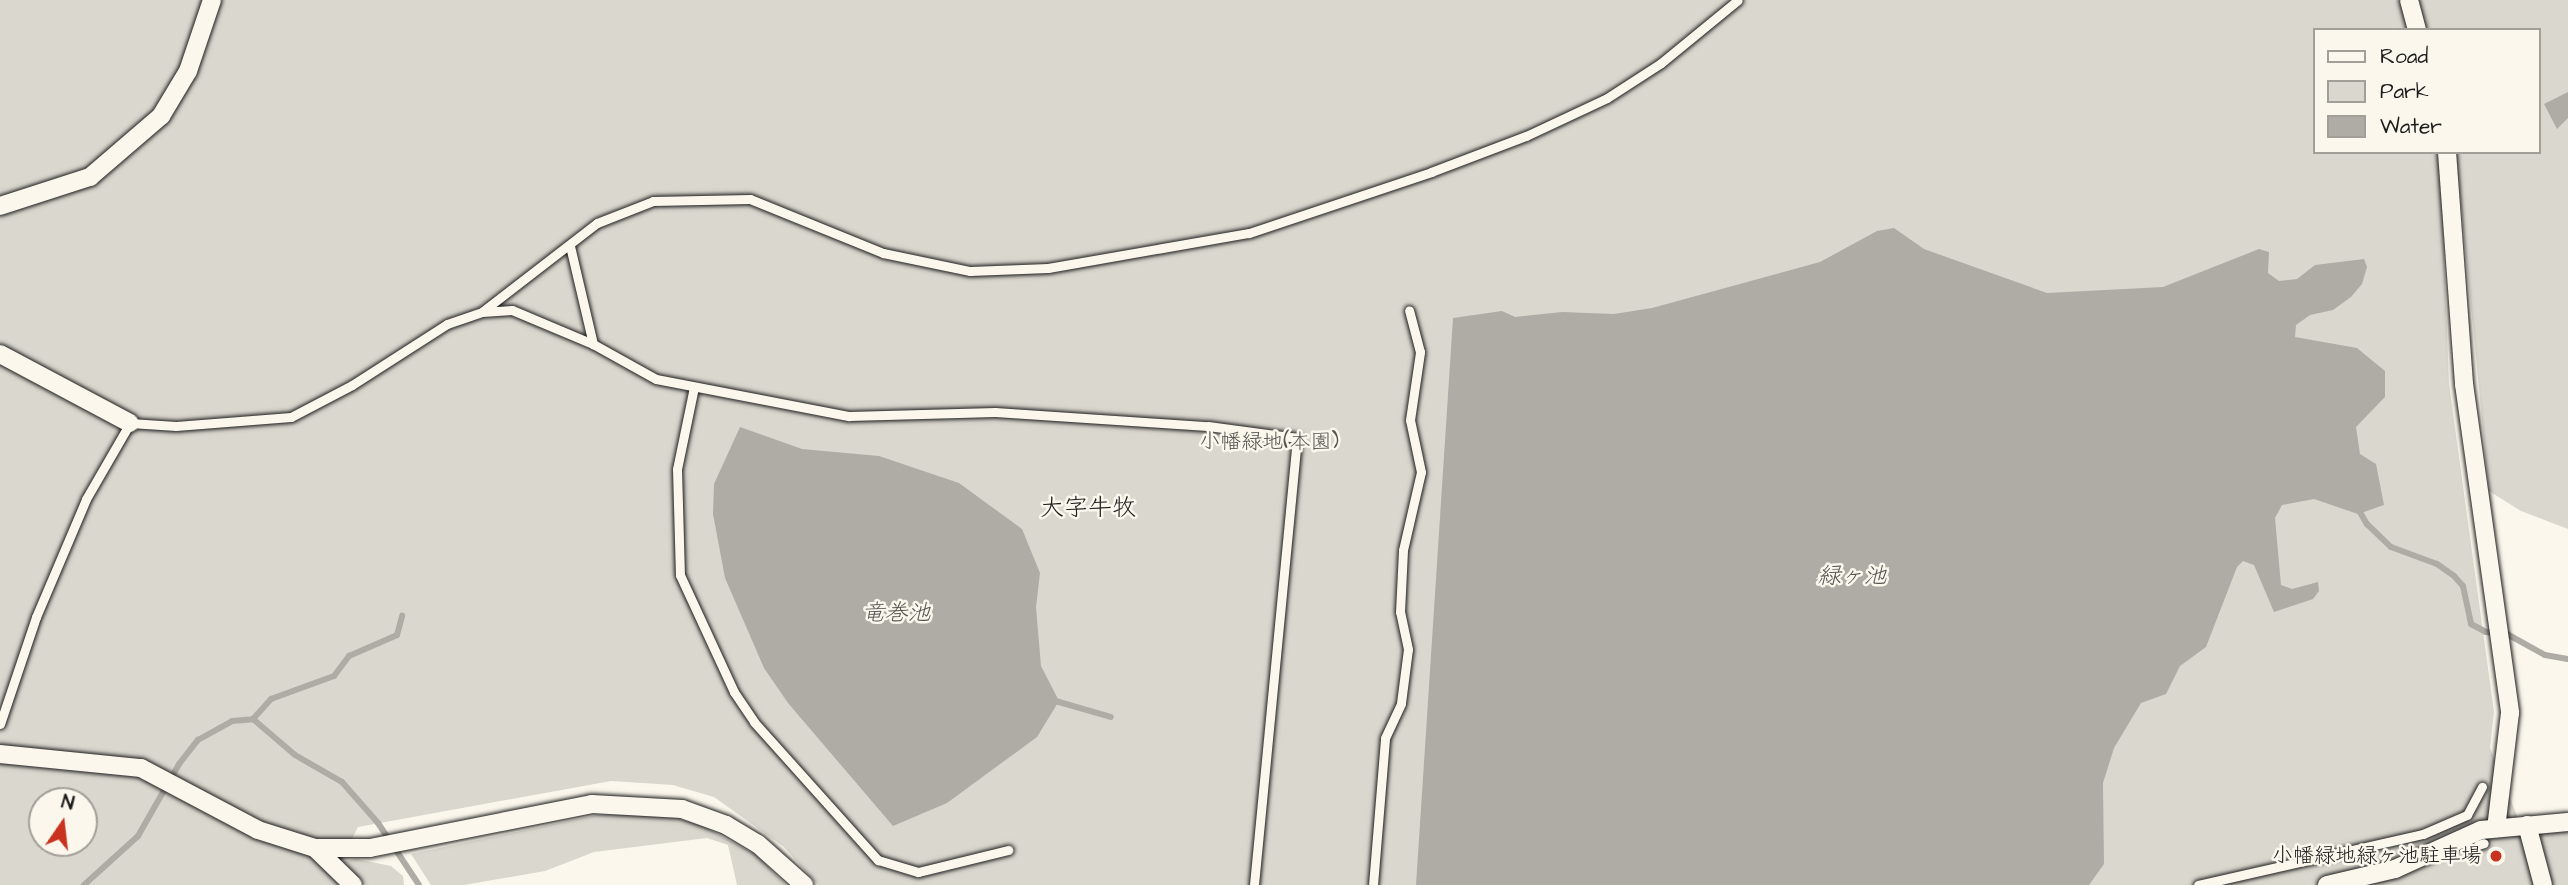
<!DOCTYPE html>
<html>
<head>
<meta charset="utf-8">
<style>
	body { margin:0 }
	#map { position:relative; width:2568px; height:885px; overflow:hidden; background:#fbf7ec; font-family:"Architects Daughter","Klee One",sans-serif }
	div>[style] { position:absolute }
	.green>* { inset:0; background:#dad7ce }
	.water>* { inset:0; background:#afaca5 }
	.stream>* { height:6px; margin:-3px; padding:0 3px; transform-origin:3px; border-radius:3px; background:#afaca5 }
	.roads { filter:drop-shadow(0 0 2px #1c1c1c) drop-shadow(0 0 2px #1c1c1c) }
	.lane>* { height:9px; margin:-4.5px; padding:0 4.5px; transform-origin:4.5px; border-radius:4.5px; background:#fbf7ec }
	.street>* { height:18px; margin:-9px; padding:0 9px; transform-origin:9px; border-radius:9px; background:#fbf7ec }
	.dots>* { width:19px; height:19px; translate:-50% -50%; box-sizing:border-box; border:4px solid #fbf7ec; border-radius:50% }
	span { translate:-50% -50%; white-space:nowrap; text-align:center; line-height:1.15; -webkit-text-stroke:5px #fbf7ec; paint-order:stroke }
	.park-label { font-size:21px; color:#555451 }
	.poi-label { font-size:21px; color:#1c1c1c }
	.right { translate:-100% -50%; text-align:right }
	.water-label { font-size:23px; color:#575653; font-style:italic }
	.quarter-label { font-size:24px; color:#1c1c1c }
	.legend { position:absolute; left:2313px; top:28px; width:228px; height:126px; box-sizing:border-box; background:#fbf7ec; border:2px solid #a29f99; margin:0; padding:9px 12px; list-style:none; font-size:21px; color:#1c1c1c }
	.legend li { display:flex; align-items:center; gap:14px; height:35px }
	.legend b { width:35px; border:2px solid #a29f99 }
	.north { position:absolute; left:28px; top:787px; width:70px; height:70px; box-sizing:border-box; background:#fbf7ec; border:2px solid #a29f99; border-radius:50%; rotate:14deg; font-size:19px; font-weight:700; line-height:28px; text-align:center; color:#1c1c1c }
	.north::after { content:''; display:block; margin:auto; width:24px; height:32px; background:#c8321e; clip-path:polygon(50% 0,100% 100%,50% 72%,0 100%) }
</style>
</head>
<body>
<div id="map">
	<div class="green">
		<i style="clip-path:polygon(evenodd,0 0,2402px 0,2409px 30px,2314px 30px,2314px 152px,2440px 152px,2449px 384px,2494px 712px,2490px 748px,2529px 846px,2539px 885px,818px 885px,784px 847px,714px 797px,673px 785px,611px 781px,358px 827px,340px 862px,357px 859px,391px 866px,403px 876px,404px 885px,366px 885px,341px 864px,349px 885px,0 885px,0 0,42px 801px,84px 801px,84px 843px,42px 843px,42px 801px)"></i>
		<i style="clip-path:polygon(2419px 0,2568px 0,2568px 529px,2521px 511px,2489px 491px,2456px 152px,2538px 152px,2538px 30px,2426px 30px)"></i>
		<i style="clip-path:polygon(597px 815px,665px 815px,701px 825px,756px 855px,786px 885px,737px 885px,728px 845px,707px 838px,594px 852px,545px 871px,464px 885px,431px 885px,411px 854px)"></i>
		<i style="clip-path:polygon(2568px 827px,2568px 885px,2548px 885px,2535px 834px)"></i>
	</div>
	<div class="water">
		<i style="clip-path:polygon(2568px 92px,2568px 118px,2557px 129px,2544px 104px)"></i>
		<i style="clip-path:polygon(1894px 228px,1924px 249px,2047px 293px,2163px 287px,2259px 249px,2269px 252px,2268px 273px,2279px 281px,2297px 279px,2315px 265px,2364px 259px,2367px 267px,2362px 284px,2351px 297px,2333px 310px,2310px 315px,2296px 325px,2295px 337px,2357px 348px,2385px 371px,2385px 397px,2356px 427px,2360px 454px,2376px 464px,2384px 505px,2358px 514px,2314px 499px,2282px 505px,2275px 518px,2281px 585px,2292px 589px,2318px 582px,2319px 591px,2313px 599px,2274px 612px,2254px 565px,2243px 561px,2237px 567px,2206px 647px,2180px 666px,2166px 694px,2141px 703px,2114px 748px,2103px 783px,2104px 864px,2089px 885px,1416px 885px,1453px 318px,1502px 311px,1515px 317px,1562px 312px,1614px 314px,1652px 308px,1820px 262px,1877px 231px)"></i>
		<i style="clip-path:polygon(740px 427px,802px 449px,879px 456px,959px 483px,1022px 529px,1040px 573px,1036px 607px,1041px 666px,1059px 701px,1037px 737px,947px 803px,893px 826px,788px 703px,764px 668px,725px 578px,713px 514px,714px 484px)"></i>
	</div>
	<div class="stream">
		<i style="left:2357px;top:507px;width:20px;rotate:60deg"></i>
		<i style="left:2367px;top:524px;width:33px;rotate:44deg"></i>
		<i style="left:2391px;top:547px;width:49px;rotate:20.3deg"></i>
		<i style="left:2437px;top:564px;width:21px;rotate:35deg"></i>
		<i style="left:2454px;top:576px;width:13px;rotate:48deg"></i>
		<i style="left:2463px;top:586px;width:39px;rotate:78deg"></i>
		<i style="left:2471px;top:624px;width:17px;rotate:28deg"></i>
		<i style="left:2486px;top:632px;width:21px;rotate:5deg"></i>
		<i style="left:2507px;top:634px;width:43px;rotate:28.9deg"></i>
		<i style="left:2545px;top:655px;width:23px;rotate:10deg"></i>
		<i style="left:1052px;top:700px;width:61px;rotate:16.1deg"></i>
		<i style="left:253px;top:719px;width:55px;rotate:40.6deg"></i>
		<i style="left:295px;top:755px;width:54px;rotate:29.9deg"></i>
		<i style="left:342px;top:782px;width:55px;rotate:48.7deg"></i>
		<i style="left:378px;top:823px;width:74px;rotate:56.5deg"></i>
		<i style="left:84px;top:885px;width:73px;rotate:-42.2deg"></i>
		<i style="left:138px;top:836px;width:83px;rotate:-60.3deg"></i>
		<i style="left:179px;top:764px;width:31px;rotate:-52deg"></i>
		<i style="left:198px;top:740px;width:39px;rotate:-29deg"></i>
		<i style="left:232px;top:721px;width:21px;rotate:-5deg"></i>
		<i style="left:253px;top:719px;width:27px;rotate:-48deg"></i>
		<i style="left:271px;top:699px;width:67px;rotate:-20.1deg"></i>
		<i style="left:334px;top:676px;width:25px;rotate:-53deg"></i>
		<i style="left:349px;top:656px;width:52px;rotate:-23.6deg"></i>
		<i style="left:397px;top:635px;width:20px;rotate:-75deg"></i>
	</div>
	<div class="roads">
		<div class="lane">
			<i style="left:570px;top:246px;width:101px;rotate:76.8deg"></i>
			<i style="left:483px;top:311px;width:144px;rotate:-37.7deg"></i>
			<i style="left:597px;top:223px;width:60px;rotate:-21.4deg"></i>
			<i style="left:653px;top:201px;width:97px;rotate:-1.2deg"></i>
			<i style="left:750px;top:199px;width:144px;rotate:22.1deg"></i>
			<i style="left:883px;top:253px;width:89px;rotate:11.7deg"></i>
			<i style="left:970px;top:271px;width:78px;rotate:-2.2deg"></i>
			<i style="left:1048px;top:268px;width:204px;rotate:-9.9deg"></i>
			<i style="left:1249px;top:233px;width:192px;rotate:-18.5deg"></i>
			<i style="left:1431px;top:172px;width:102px;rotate:-20.8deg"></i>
			<i style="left:1526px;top:136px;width:89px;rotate:-25.1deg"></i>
			<i style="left:1607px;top:98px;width:64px;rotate:-32.9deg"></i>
			<i style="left:1661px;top:63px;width:99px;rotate:-39.3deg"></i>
			<i style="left:694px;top:387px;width:84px;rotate:101.7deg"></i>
			<i style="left:677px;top:469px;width:106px;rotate:88.4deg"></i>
			<i style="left:680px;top:575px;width:129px;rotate:65.2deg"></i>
			<i style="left:734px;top:692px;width:36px;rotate:56deg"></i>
			<i style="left:754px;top:722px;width:186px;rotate:48.1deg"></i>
			<i style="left:878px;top:860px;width:42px;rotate:16.7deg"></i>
			<i style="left:918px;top:872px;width:93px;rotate:-13.7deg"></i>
			<i style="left:0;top:724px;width:113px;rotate:-71.4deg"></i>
			<i style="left:36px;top:617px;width:128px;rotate:-67deg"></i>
			<i style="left:86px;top:499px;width:88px;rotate:-59.9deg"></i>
			<i style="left:130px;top:423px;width:46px;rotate:3.7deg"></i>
			<i style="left:176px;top:426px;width:115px;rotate:-4.5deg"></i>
			<i style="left:291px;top:417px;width:69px;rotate:-27.7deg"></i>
			<i style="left:352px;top:385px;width:113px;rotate:-32.7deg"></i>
			<i style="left:447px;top:324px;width:37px;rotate:-19deg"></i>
			<i style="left:482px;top:312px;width:30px;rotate:-4deg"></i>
			<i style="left:512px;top:310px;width:88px;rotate:22.8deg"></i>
			<i style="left:593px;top:344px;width:72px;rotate:29.1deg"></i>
			<i style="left:656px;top:379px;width:197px;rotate:10.9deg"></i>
			<i style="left:849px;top:416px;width:146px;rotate:-1.6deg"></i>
			<i style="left:995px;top:412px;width:213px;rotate:3.8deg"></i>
			<i style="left:1208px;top:426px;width:90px;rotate:7.7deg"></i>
			<i style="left:1297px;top:438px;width:449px;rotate:95.5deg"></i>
			<i style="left:2478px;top:845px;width:6px;rotate:-18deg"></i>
			<i style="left:1373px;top:885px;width:147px;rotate:-85.3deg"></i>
			<i style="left:1385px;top:738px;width:38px;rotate:-65deg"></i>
			<i style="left:1401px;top:703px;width:54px;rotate:-82.6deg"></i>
			<i style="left:1408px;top:649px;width:38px;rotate:-102deg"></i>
			<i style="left:1400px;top:612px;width:62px;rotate:-87.2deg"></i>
			<i style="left:1403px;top:550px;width:80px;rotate:-77deg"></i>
			<i style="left:1421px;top:472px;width:53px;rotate:-101.9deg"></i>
			<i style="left:1410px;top:420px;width:69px;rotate:-81.6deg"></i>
			<i style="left:1420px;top:352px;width:43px;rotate:-104.7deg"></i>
			<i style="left:2198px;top:885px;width:231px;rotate:-12.8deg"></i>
			<i style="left:2423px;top:834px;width:48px;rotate:-23.4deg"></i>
			<i style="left:2467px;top:815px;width:32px;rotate:-62deg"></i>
		</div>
		<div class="street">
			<i style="left:2409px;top:0;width:31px;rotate:75deg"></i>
			<i style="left:2447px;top:152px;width:233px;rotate:85.8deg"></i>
			<i style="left:2464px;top:384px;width:332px;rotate:82deg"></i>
			<i style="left:2510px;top:713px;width:116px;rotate:96.9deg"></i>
			<i style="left:0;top:206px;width:95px;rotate:-17.9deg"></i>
			<i style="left:90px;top:177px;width:94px;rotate:-40.7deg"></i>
			<i style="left:161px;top:116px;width:52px;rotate:-59deg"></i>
			<i style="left:188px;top:71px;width:75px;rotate:-71.3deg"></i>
			<i style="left:0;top:354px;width:147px;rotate:28deg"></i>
			<i style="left:0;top:754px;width:142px;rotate:5.7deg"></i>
			<i style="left:141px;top:768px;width:132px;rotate:27.9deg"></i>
			<i style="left:258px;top:830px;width:60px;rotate:17.5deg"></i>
			<i style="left:315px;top:848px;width:55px"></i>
			<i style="left:370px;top:848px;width:226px;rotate:-11.2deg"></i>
			<i style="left:592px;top:804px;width:90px;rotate:3.2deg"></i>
			<i style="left:682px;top:809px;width:47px;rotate:20deg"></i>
			<i style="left:726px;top:825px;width:37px;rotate:31deg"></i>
			<i style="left:758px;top:844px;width:62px;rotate:41.7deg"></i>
			<i style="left:2527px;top:825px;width:62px;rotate:75.1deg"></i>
			<i style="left:315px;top:848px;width:53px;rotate:44.2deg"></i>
			<i style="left:2327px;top:885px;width:70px;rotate:-13.2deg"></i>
			<i style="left:2395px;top:869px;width:94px;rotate:-24.4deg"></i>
			<i style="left:2481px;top:830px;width:87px;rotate:-5.3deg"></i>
		</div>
	</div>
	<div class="dots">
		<i style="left:2496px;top:856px;background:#c8321e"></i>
	</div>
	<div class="park-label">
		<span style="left:1269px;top:442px">小幡緑地(本園)</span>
	</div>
	<div class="poi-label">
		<span class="right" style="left:2482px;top:856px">小幡緑地緑ヶ池駐車場</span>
	</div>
	<div class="water-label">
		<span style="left:1852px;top:576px">緑ヶ池</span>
		<span style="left:896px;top:613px">竜巻池</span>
	</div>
	<div class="quarter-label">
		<span style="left:1088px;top:509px">大字牛牧</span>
	</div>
	<ul class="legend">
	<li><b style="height:9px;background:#fbf7ec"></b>Road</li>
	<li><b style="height:19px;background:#dad7ce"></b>Park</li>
	<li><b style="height:19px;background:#afaca5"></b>Water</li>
	</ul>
	<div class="north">N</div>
</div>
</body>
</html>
